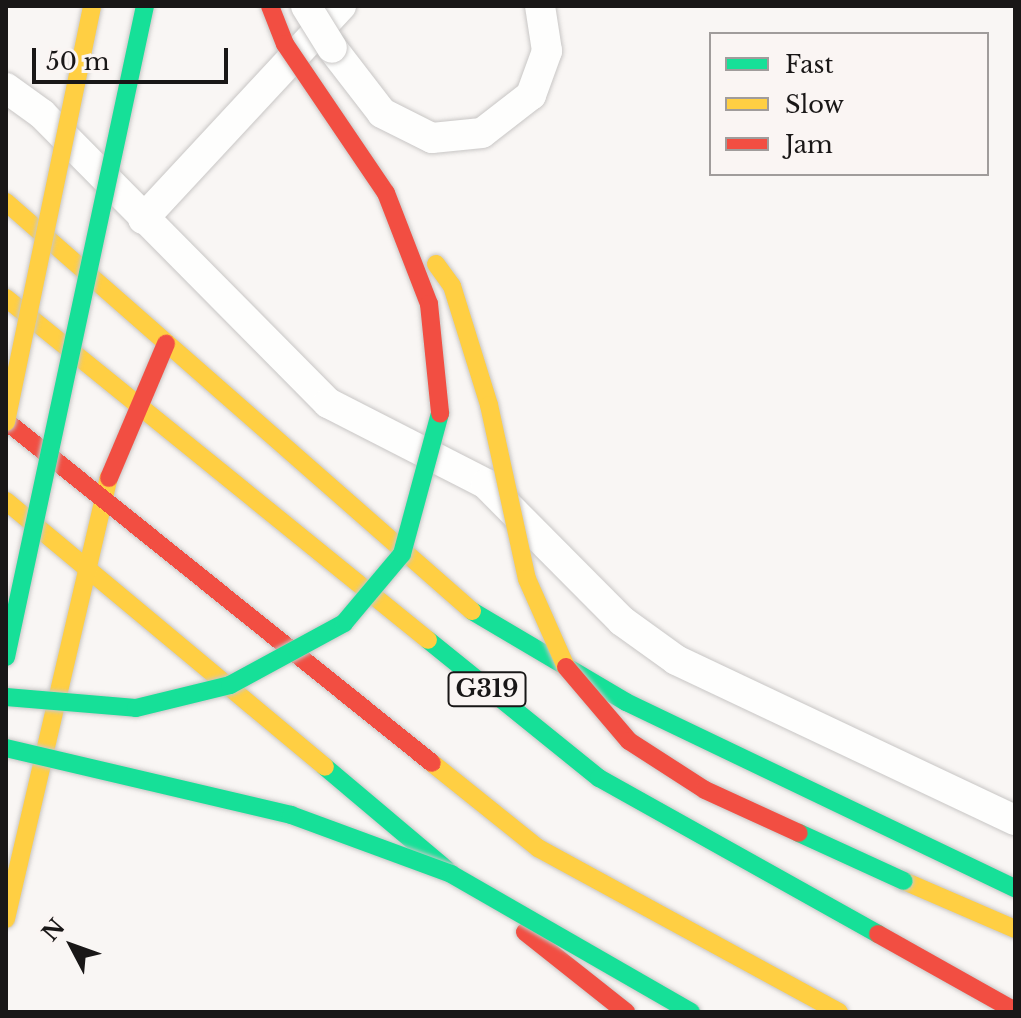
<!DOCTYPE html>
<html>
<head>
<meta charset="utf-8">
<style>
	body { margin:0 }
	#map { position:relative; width:1021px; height:1018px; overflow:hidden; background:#f9f6f4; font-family:"Libre Baskerville",serif }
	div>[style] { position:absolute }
	.roads { filter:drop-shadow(0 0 2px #c8c6c5) drop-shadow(0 0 2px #c8c6c5) }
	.street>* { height:30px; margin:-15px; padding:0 15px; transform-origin:15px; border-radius:15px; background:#fefefd }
	.fast>* { height:18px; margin:-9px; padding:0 9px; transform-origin:9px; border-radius:9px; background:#16e098 }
	.slow>* { height:18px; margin:-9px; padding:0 9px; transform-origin:9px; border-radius:9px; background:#ffcf43 }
	.jam>* { height:18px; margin:-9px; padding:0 9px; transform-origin:9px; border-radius:9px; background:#f24e42 }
	.bridges { filter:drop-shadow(0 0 2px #c8c6c5) drop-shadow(0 0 2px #c8c6c5) }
	.street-bridge>* { height:30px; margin:-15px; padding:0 15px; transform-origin:15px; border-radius:15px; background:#fefefd }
	.fast-bridge>* { height:18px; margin:-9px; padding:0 9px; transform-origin:9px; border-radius:9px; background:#16e098 }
	.slow-bridge>* { height:18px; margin:-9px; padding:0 9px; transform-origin:9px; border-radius:9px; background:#ffcf43 }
	.jam-bridge>* { height:18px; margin:-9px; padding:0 9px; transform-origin:9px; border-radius:9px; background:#f24e42 }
	span { translate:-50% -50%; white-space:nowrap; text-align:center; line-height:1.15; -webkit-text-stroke:8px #faf5f3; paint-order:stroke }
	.shield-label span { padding:2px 6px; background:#faf5f3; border:2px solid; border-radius:6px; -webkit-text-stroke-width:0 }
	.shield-label { font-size:24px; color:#191717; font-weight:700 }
	.frame { position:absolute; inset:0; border:8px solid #191717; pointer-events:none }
	.legend { position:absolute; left:709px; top:32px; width:280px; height:144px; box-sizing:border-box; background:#faf5f3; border:2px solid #a09c9b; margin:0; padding:10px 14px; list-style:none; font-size:24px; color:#191717 }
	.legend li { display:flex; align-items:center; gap:16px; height:40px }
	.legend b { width:40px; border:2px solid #a09c9b }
	.north { position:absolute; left:32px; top:906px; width:80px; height:80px; -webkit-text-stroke:6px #faf5f3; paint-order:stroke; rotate:311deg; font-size:22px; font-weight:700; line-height:32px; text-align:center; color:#191717 }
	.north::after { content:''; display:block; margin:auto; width:28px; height:36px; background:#191717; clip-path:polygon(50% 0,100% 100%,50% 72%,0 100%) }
	.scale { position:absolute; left:32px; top:48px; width:196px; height:36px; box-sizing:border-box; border:4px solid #191717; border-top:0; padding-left:10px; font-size:24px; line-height:28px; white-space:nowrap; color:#191717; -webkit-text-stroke:6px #faf5f3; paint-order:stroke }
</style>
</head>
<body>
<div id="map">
	<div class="roads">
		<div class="street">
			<i style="left:332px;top:48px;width:82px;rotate:52.4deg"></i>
			<i style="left:382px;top:113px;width:56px;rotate:26.6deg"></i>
			<i style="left:432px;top:138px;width:50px;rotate:-5.7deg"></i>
			<i style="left:482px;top:133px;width:62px;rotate:-37.8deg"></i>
			<i style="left:531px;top:95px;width:47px;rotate:-70deg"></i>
			<i style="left:547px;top:51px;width:46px;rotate:-98.8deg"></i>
			<i style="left:6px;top:88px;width:44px;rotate:35.8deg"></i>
			<i style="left:42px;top:114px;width:407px;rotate:45.3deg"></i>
			<i style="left:328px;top:403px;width:178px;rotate:27.1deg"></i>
			<i style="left:486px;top:484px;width:193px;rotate:45.2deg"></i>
			<i style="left:622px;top:621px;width:67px;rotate:35.8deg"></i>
			<i style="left:676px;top:660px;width:375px;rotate:25.3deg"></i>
			<i style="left:143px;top:219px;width:291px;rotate:-47.1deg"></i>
		</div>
		<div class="fast">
			<i style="left:472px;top:611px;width:179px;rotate:30.6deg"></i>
			<i style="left:626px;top:702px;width:431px;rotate:25.6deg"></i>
			<i style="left:428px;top:640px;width:220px;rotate:38.9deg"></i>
			<i style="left:599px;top:778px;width:320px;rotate:29.2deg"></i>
			<i style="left:325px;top:767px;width:158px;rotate:40.1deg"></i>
		</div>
		<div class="slow">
			<i style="left:6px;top:202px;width:620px;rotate:41.27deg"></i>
			<i style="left:6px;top:298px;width:543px;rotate:39.02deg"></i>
			<i style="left:6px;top:501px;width:415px;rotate:39.8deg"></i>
			<i style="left:432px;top:763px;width:136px;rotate:38.7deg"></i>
			<i style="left:538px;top:848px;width:343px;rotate:28.6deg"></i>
			<i style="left:904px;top:881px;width:121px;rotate:23.4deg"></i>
			<i style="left:6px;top:919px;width:453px;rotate:-76.9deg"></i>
		</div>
		<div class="jam">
			<i style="left:6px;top:421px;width:546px;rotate:38.76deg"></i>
			<i style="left:109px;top:478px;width:146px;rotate:-67deg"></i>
			<i style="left:525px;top:932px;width:129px;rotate:38.4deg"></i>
			<i style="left:878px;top:934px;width:157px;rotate:29.3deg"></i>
		</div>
	</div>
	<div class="bridges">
		<div class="street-bridge">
			<i style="left:306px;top:6px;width:49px;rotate:58.2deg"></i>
		</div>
		<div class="fast-bridge">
			<i style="left:6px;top:657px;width:666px;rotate:-77.95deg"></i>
			<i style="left:6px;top:697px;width:130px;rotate:4.8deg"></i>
			<i style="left:136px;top:708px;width:97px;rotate:-13.7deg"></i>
			<i style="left:230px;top:685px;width:130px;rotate:-28.5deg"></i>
			<i style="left:344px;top:623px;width:90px;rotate:-50deg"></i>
			<i style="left:402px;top:554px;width:146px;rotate:-74.9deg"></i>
			<i style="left:6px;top:748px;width:293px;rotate:13.2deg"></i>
			<i style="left:291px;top:815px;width:171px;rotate:20.2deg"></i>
			<i style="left:451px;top:874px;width:277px;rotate:29.9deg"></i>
			<i style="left:799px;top:833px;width:115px;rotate:24.6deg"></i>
		</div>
		<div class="slow-bridge">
			<i style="left:436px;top:264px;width:27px;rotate:54deg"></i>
			<i style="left:452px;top:286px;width:125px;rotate:72.7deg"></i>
			<i style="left:489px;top:405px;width:178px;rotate:77.7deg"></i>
			<i style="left:527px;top:579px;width:96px;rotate:66.1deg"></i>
			<i style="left:6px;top:422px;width:425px;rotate:-78.3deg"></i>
		</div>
		<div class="jam-bridge">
			<i style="left:270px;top:6px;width:41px;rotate:68.5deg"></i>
			<i style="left:285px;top:44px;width:180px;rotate:55.9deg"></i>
			<i style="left:386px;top:193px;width:119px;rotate:68.8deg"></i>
			<i style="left:429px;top:304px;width:110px;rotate:84.2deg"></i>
			<i style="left:566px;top:667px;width:97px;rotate:49.6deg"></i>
			<i style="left:629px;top:741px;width:90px;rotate:32.8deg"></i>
			<i style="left:705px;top:790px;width:103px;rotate:24.6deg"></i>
		</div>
	</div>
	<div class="shield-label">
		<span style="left:487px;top:689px">G319</span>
	</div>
	<div class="frame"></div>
	<ul class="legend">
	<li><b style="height:10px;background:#16e098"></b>Fast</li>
	<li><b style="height:10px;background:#ffcf43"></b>Slow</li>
	<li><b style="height:10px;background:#f24e42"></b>Jam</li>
	</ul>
	<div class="north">N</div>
	<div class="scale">50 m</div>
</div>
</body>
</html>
